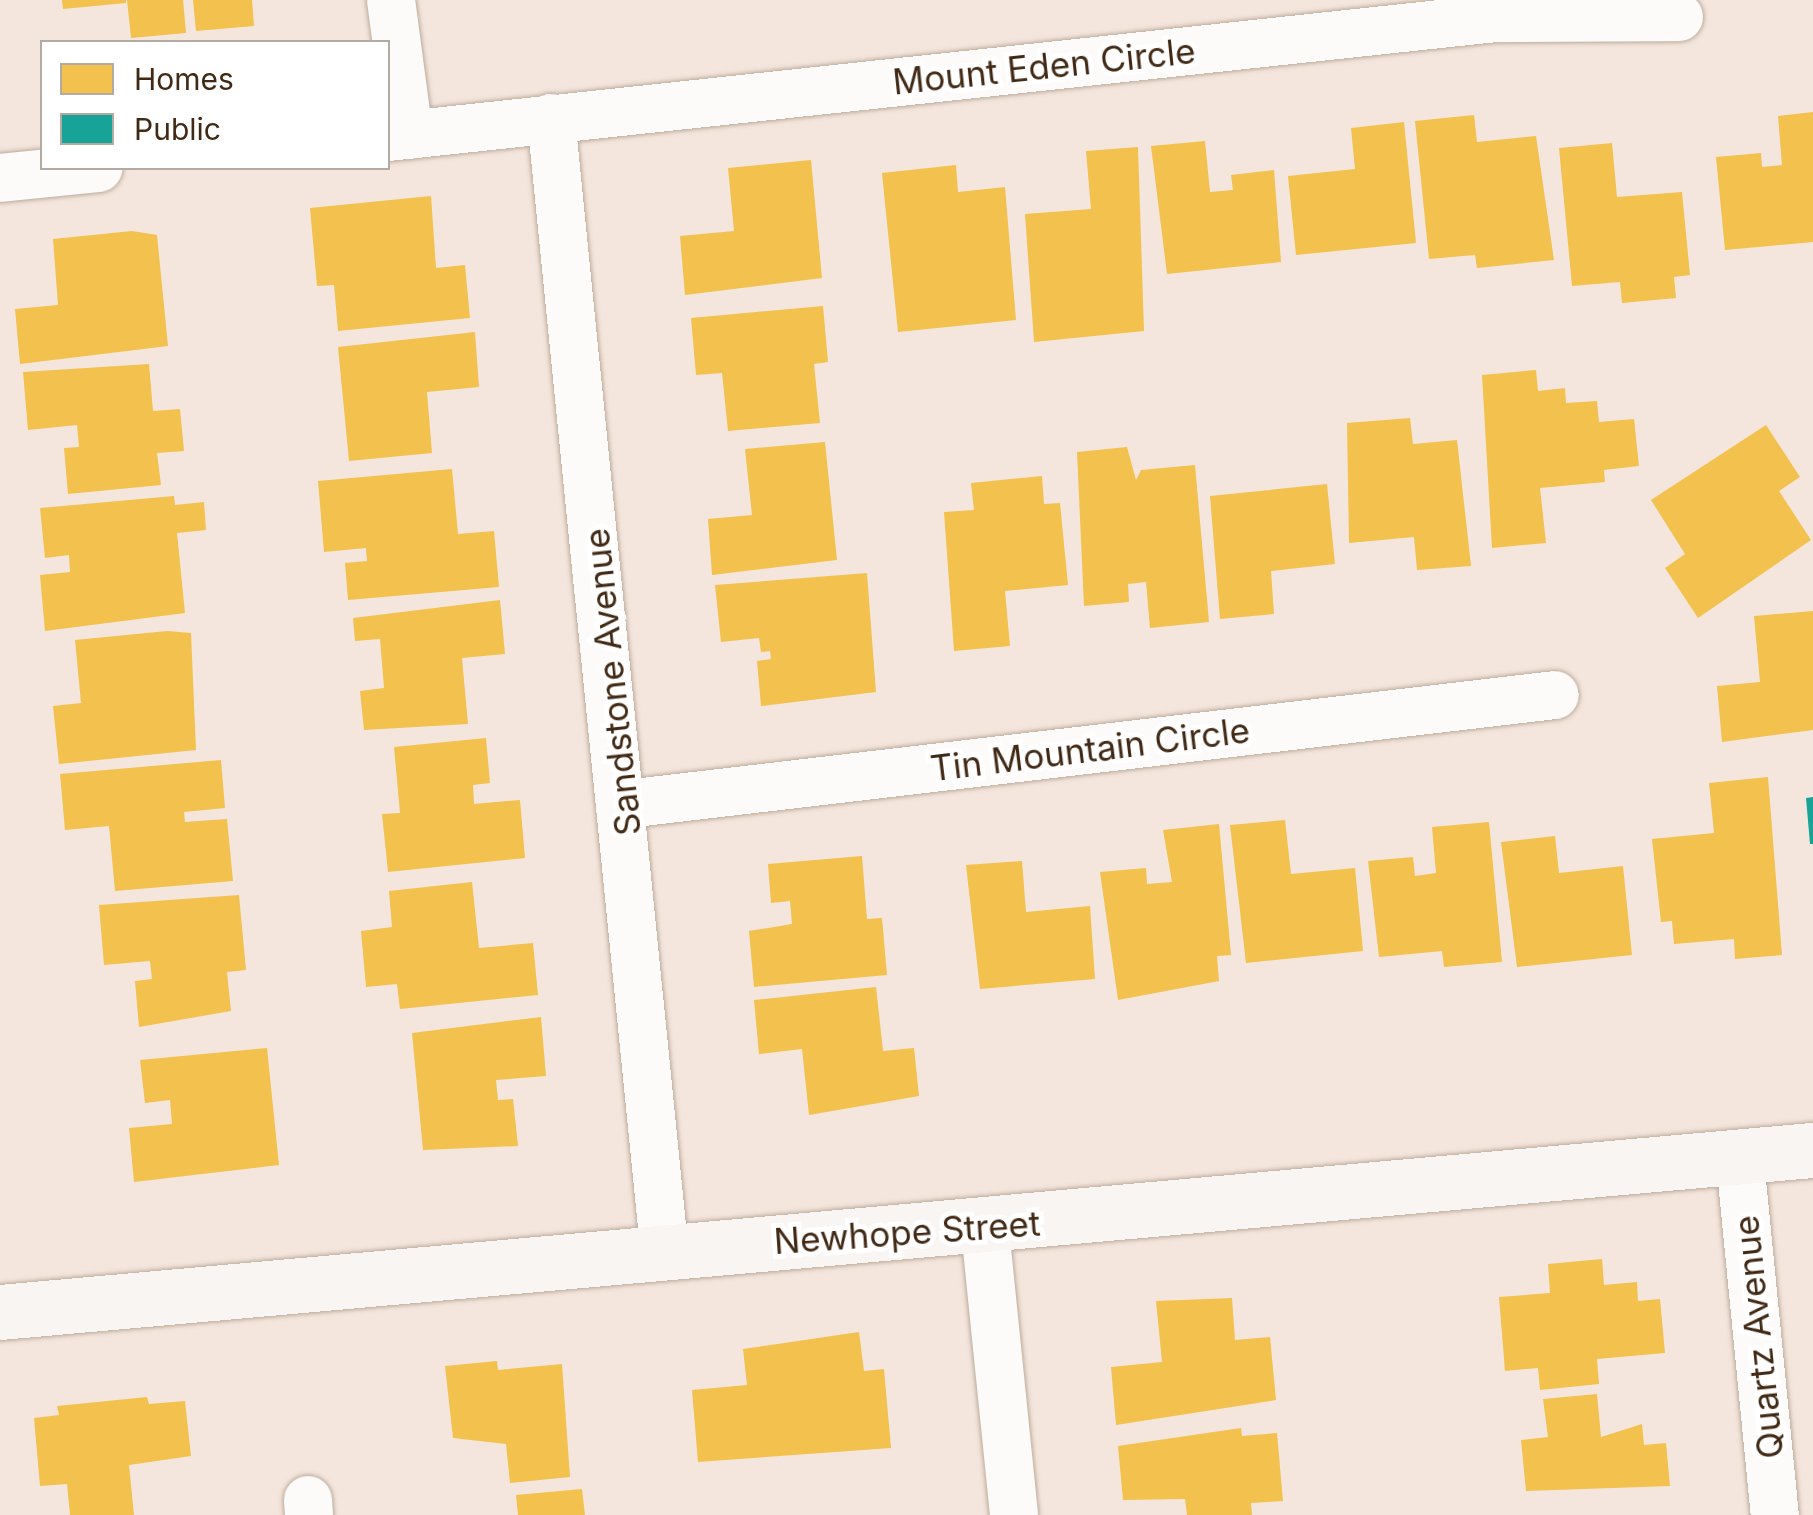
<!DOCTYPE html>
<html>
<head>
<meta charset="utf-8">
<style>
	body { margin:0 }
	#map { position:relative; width:1813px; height:1515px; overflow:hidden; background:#f4e6dc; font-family:Inter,sans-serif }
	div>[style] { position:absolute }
	.homes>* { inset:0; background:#f2c14e }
	.public>* { inset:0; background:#17a398 }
	.roads { filter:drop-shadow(0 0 2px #bdac9e) drop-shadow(0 0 2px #bdac9e) }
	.street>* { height:48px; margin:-24px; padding:0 24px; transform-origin:24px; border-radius:24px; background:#fdfbfa }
	.secondary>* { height:55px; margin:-27.5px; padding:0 27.5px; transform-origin:27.5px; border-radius:27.5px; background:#f9f5f3 }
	span { translate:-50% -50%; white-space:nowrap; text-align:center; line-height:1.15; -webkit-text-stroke:10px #fff; paint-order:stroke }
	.street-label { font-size:35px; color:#412a15 }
	.legend { position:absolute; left:40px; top:40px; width:350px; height:130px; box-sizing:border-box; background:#fff; border:2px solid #b3aaa1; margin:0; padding:12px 18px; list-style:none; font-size:30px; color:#412a15 }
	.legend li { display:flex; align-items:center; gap:20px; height:50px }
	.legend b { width:50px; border:2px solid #b3aaa1 }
</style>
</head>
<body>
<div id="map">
	<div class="homes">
		<i style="clip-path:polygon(62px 0,126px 0,126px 3px,63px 9px)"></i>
		<i style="clip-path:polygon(127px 0,183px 0,186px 33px,131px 38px)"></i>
		<i style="clip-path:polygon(193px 0,252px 0,254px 26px,196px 31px)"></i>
		<i style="clip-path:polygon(1813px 112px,1813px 242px,1725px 250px,1716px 157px,1761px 153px,1762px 167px,1782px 165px,1778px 116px)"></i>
		<i style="clip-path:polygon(1474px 115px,1477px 142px,1536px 136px,1554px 260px,1477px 268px,1475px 255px,1429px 259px,1415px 121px)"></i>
		<i style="clip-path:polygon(1404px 122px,1416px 243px,1296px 255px,1288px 176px,1355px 169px,1351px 128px)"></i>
		<i style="clip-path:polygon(1205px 141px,1210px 192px,1233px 190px,1231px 175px,1274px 170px,1281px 262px,1167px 274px,1151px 146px)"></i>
		<i style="clip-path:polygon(1612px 143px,1617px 197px,1682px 192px,1690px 275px,1674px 277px,1676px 298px,1622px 303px,1620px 282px,1572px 286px,1559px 148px)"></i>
		<i style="clip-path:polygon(1138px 147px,1144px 331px,1034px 342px,1025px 214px,1091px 209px,1086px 151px)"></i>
		<i style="clip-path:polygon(811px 160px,822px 278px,685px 295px,680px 236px,734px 231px,728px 168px)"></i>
		<i style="clip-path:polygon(956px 165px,958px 192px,1005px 187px,1016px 320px,898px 332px,882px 173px)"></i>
		<i style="clip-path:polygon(431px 196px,436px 268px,465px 265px,470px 318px,338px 331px,334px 285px,317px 286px,310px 208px)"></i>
		<i style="clip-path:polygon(132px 231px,157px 235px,168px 346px,20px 364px,15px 309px,58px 305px,53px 239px)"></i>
		<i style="clip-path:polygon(823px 306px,828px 362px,814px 364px,820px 423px,728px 431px,722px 373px,696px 375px,691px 318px)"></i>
		<i style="clip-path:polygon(475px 332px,479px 387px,427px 392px,432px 453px,349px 461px,338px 347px)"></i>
		<i style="clip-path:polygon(149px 364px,153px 411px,180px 409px,184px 451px,157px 453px,161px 485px,68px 494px,64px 448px,79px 447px,77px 425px,28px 430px,23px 372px)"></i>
		<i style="clip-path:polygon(1536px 370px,1538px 391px,1565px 388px,1566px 403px,1597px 401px,1599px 422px,1634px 419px,1639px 466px,1604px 470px,1605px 482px,1540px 488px,1546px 543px,1492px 548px,1482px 375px)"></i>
		<i style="clip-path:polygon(1410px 418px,1413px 444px,1457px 440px,1471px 566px,1417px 570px,1414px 537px,1349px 543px,1347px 423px)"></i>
		<i style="clip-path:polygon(1766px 425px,1800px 477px,1779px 491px,1811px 540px,1698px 618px,1665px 568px,1685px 554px,1651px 500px)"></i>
		<i style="clip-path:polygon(825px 442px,837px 560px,712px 575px,708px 519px,752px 515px,745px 449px)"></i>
		<i style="clip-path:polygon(1127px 447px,1136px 480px,1141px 470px,1195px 465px,1209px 622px,1150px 628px,1146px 582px,1128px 584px,1129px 602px,1084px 606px,1077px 452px)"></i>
		<i style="clip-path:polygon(452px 469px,458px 534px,494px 531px,499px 587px,348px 600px,345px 563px,367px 561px,366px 548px,324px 552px,318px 481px)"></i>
		<i style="clip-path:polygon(1042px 476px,1044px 504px,1060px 503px,1068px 585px,1005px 591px,1010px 646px,954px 651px,944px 512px,974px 510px,971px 483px)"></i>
		<i style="clip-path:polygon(1327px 484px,1335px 564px,1271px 571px,1274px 614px,1220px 619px,1210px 496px)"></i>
		<i style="clip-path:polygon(174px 496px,175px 505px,204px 502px,206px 530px,177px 533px,185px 613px,45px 631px,40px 575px,70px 572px,69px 555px,45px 558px,40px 508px)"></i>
		<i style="clip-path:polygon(867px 573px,876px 692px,761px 706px,757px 661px,771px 659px,770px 651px,761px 652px,759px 638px,721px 642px,715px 585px)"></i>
		<i style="clip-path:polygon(500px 600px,505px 654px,462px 658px,468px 724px,364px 730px,360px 691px,384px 688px,380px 639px,355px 641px,353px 618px)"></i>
		<i style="clip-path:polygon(1813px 611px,1813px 730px,1722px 742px,1717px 686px,1760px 682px,1754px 616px)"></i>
		<i style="clip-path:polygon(167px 631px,191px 633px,196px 750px,59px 764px,53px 706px,81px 703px,75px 640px)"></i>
		<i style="clip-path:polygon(486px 738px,490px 783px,473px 785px,474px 804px,520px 800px,525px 858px,388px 872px,382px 814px,400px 813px,394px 747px)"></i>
		<i style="clip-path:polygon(221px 760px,225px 808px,184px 812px,185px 822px,227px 819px,233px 881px,115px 891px,109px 826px,65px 830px,60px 774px)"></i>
		<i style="clip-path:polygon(1768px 777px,1782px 955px,1735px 959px,1734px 939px,1674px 944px,1672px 921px,1661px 922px,1652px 839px,1714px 833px,1709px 783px)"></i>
		<i style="clip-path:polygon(1285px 820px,1291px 874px,1355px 868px,1363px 951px,1246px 963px,1230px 825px)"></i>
		<i style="clip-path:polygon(1489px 822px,1502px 962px,1444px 967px,1442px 951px,1379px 957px,1368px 861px,1413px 857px,1415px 876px,1436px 873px,1432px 827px)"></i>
		<i style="clip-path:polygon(1219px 824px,1231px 955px,1217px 956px,1219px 981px,1118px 1000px,1100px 872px,1146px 868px,1147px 884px,1172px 882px,1163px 830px)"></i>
		<i style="clip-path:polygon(1555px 836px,1559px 873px,1623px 866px,1632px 955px,1517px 967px,1501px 842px)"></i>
		<i style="clip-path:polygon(862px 856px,867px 919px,882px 918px,887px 975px,754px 987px,749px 931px,792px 924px,790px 901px,771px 903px,768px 864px)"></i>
		<i style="clip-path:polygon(1022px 861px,1026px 912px,1090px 906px,1095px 979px,980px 989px,966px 865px)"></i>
		<i style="clip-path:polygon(472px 882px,479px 948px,533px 943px,538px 995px,400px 1009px,397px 984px,366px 987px,361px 931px,392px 927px,389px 891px)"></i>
		<i style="clip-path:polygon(239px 895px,246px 970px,227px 972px,231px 1011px,139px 1027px,135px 981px,152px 979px,150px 961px,104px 965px,99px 905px)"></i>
		<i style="clip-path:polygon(876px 987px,883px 1051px,914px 1048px,919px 1096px,809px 1115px,802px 1049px,759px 1054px,754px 1000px)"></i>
		<i style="clip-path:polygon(541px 1017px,546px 1076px,496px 1080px,498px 1100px,513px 1099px,518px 1146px,423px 1150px,412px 1033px)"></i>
		<i style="clip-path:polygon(267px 1048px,279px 1165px,134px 1182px,129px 1128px,172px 1124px,170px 1100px,145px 1103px,140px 1060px)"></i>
		<i style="clip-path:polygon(1602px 1259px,1604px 1285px,1637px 1282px,1638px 1301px,1660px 1299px,1665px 1353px,1597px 1359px,1599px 1384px,1540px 1390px,1538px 1368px,1505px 1371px,1499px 1297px,1550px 1293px,1548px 1264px)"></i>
		<i style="clip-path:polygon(1232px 1298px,1235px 1340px,1270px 1337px,1276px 1400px,1116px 1425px,1111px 1367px,1162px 1362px,1156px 1301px)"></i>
		<i style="clip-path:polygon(859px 1332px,864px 1371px,884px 1369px,891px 1448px,698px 1462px,692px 1390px,747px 1385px,743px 1349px)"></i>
		<i style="clip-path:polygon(497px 1361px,498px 1370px,562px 1364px,570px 1477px,510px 1483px,506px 1444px,453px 1438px,445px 1366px)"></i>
		<i style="clip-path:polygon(1597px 1394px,1601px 1437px,1642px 1424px,1644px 1445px,1666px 1443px,1670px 1486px,1526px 1491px,1521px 1440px,1548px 1437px,1543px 1399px)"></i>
		<i style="clip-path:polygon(147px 1397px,149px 1404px,185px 1401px,191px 1456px,129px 1465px,134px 1515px,70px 1515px,67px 1484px,40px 1486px,34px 1418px,59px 1415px,57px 1406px)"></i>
		<i style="clip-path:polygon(1241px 1428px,1242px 1436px,1277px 1433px,1283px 1501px,1251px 1503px,1252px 1515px,1187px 1515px,1185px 1499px,1123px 1500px,1118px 1446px)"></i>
		<i style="clip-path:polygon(582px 1489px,585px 1515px,518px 1515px,516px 1495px)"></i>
	</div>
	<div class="public">
		<i style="clip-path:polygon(1813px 797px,1813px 844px,1810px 844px,1806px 798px)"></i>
	</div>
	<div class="roads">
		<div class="street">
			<i style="left:391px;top:0;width:136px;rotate:82.4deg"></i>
			<i style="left:551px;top:118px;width:1135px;rotate:84.28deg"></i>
			<i style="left:388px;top:137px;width:1114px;rotate:-6.13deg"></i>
			<i style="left:1496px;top:18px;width:183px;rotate:-0.3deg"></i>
			<i style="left:0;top:178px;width:99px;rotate:-5.8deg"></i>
			<i style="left:626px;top:804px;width:935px;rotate:-6.69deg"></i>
			<i style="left:1740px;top:1160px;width:357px;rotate:84.4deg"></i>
			<i style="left:985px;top:1229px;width:287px;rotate:84.2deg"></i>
			<i style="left:308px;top:1500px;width:15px;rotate:86deg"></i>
		</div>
		<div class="secondary">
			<i style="left:0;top:1312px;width:1820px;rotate:-5.11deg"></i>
		</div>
	</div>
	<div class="street-label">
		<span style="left:1044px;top:66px;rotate:-6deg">Mount Eden Circle</span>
		<span style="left:612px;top:682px;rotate:-96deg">Sandstone Avenue</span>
		<span style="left:1090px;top:749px;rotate:-7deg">Tin Mountain Circle</span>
		<span style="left:907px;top:1232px;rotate:-4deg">Newhope Street</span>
		<span style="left:1758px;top:1337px;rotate:-96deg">Quartz Avenue</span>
	</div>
	<ul class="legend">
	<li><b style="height:28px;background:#f2c14e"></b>Homes</li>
	<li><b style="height:28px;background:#17a398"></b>Public</li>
	</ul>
</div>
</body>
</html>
